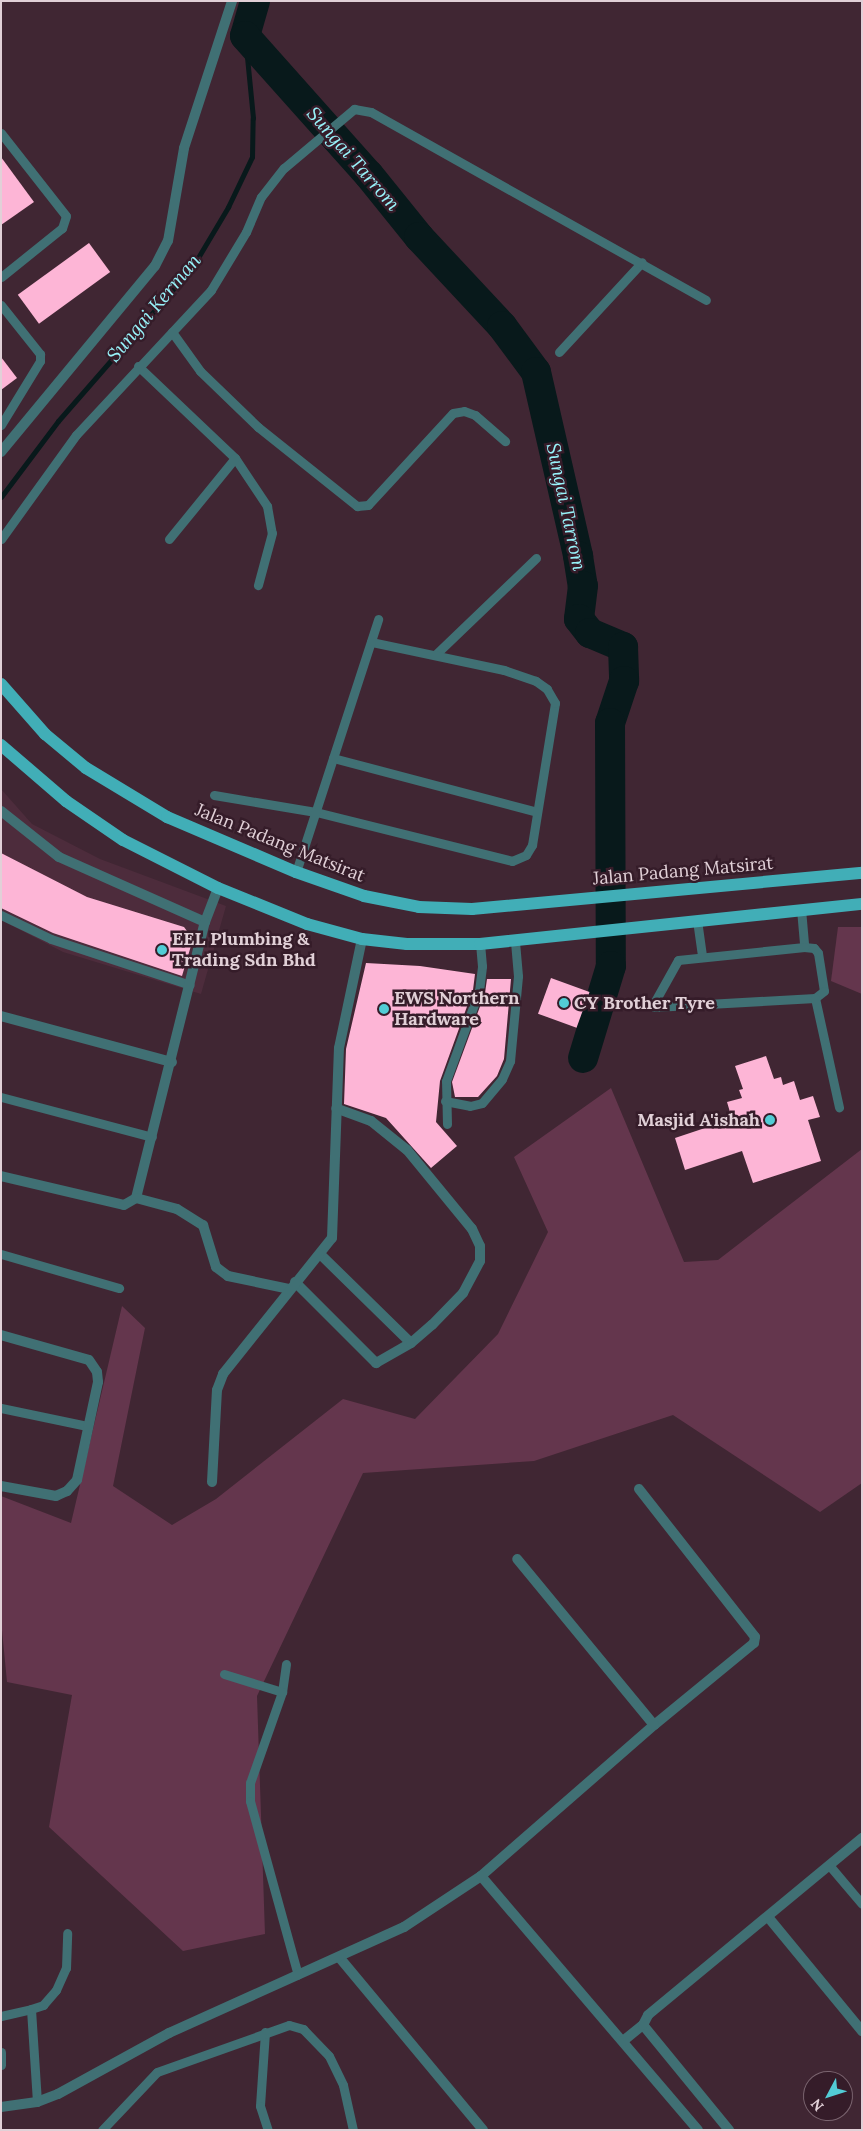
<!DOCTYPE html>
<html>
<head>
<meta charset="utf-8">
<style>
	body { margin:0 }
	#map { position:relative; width:863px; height:2131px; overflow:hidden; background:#402633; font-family:Lora,serif }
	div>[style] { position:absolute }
	.built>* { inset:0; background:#4d2c3c }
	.green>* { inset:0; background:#64364d }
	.stream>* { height:5px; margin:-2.5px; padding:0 2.5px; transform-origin:2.5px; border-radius:2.5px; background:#08191b }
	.river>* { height:30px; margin:-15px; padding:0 15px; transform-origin:15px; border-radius:15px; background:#08191b }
	.building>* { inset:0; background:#fdb5d6; transform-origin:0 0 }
	.service>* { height:9px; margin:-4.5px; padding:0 4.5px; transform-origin:4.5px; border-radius:4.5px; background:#407074 }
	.minor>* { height:10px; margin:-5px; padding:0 5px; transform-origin:5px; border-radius:5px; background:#407074 }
	.primary>* { height:12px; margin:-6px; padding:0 6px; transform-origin:6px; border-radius:6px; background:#41aeb7 }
	.dots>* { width:14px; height:14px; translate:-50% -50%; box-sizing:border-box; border:2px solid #351c29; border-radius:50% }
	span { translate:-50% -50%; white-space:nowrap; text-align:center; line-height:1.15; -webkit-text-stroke:5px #351c29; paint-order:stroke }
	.street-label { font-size:18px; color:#e1d0d7 }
	.poi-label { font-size:18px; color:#e1d0d7; font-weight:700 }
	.left { translate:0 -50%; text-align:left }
	.right { translate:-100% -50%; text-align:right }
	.water-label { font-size:19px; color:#98f3fa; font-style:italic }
	.frame { position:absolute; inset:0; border:2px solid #e1d0d7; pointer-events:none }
	.north { position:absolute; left:803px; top:2071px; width:50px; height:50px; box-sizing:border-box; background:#351c29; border:1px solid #7a646f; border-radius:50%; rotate:230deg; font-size:14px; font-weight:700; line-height:20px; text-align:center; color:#e1d0d7 }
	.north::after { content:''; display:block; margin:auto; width:18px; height:22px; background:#52ccd5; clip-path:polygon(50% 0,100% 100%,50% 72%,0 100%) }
</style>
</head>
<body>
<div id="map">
	<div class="built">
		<i style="clip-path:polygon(1px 789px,32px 824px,100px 859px,226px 906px,201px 994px,63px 952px,1px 920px)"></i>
	</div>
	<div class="green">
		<i style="clip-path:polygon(838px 927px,862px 927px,862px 994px,831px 981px)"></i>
		<i style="clip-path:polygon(611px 1088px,684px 1262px,718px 1260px,862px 1149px,862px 1483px,820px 1512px,673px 1415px,534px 1461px,363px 1473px,257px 1696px,265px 1934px,183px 1951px,49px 1827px,72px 1695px,7px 1682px,1px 1620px,1px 1496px,71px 1523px,122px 1306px,145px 1328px,113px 1486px,172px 1525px,216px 1499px,343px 1399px,415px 1419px,498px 1334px,548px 1232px,514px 1157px)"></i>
	</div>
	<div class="stream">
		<i style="left:1px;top:497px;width:95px;rotate:-53.1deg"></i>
		<i style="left:58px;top:421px;width:206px;rotate:-48.9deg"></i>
		<i style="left:193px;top:266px;width:69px;rotate:-59.3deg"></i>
		<i style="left:228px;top:207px;width:55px;rotate:-64.4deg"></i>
		<i style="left:252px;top:157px;width:39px;rotate:-89deg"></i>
		<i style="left:253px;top:118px;width:82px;rotate:-95.6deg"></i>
	</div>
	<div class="river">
		<i style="left:255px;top:1px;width:36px;rotate:106deg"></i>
		<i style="left:245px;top:36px;width:186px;rotate:48.3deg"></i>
		<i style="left:369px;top:175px;width:80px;rotate:51.1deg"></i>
		<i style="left:419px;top:237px;width:122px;rotate:47deg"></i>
		<i style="left:502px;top:326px;width:57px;rotate:53.5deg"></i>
		<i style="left:536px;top:372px;width:189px;rotate:77.1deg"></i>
		<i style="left:578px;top:556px;width:30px;rotate:81deg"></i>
		<i style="left:583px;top:586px;width:33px;rotate:97deg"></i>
		<i style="left:579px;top:619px;width:18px;rotate:52deg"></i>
		<i style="left:590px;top:633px;width:36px;rotate:23deg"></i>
		<i style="left:623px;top:647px;width:34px;rotate:88deg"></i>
		<i style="left:624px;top:681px;width:44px;rotate:108.4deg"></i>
		<i style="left:610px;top:723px;width:243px;rotate:89.8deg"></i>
		<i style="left:611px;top:966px;width:96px;rotate:106.9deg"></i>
	</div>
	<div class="building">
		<i style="clip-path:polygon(1px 157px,34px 202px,1px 225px)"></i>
		<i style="left:89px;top:243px;width:36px;height:88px;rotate:54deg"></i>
		<i style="clip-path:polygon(1px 357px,17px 378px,1px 390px)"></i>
		<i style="clip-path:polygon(1px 853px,87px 897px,184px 927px,193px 939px,182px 976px,53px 933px,1px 908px)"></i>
		<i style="clip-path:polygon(366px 963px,420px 966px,475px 974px,473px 990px,440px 1081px,436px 1122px,457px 1146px,431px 1168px,386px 1118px,344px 1104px,346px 1049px)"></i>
		<i style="left:551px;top:978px;width:41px;height:38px;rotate:20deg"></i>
		<i style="clip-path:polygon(487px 979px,511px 979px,504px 1059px,497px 1076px,478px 1097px,455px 1097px,452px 1082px,485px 993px)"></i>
		<i style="clip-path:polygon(766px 1056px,774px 1079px,781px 1077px,783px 1085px,794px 1081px,800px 1100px,813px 1096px,820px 1117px,808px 1120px,821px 1161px,753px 1183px,742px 1151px,685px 1170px,675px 1138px,732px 1119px,727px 1102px,742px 1098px,739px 1090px,743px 1089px,735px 1066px)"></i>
	</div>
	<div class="service">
		<i style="left:1px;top:133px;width:105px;rotate:51.9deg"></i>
		<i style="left:66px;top:216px;width:13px;rotate:108deg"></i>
		<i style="left:62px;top:228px;width:78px;rotate:141.2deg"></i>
		<i style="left:1px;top:305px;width:63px;rotate:51.5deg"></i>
		<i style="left:40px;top:354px;width:7px;rotate:90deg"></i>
		<i style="left:40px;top:361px;width:75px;rotate:121.4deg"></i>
		<i style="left:172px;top:332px;width:48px;rotate:54.3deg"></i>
		<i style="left:200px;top:371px;width:81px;rotate:44deg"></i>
		<i style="left:258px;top:427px;width:127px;rotate:38.6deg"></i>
		<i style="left:357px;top:506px;width:11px;rotate:-5deg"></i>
		<i style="left:368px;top:505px;width:125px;rotate:-47.3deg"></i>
		<i style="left:453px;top:413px;width:11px;rotate:-10deg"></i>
		<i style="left:464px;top:411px;width:12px;rotate:20deg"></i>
		<i style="left:475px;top:415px;width:40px;rotate:41deg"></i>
		<i style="left:559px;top:352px;width:122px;rotate:-47.3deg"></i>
		<i style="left:138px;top:366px;width:134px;rotate:43.5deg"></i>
		<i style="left:235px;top:458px;width:58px;rotate:56.3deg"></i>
		<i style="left:267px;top:506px;width:27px;rotate:80deg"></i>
		<i style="left:272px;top:533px;width:54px;rotate:105.1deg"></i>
		<i style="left:1px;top:539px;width:128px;rotate:-54.2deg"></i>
		<i style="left:76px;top:435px;width:198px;rotate:-47deg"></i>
		<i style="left:211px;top:290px;width:68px;rotate:-58.9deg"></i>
		<i style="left:246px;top:232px;width:38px;rotate:-67deg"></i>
		<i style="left:261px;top:197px;width:37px;rotate:-52deg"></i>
		<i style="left:284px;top:168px;width:92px;rotate:-40.1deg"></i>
		<i style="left:354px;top:109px;width:17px;rotate:10deg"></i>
		<i style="left:371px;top:112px;width:384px;rotate:29.3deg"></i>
		<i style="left:169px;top:539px;width:104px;rotate:-50.8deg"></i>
		<i style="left:435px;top:655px;width:140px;rotate:-43.8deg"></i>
		<i style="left:333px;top:758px;width:211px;rotate:14.8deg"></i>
		<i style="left:214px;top:795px;width:103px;rotate:9.5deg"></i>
		<i style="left:316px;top:812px;width:202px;rotate:14deg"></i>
		<i style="left:512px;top:861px;width:15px;rotate:-23deg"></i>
		<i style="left:526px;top:855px;width:12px;rotate:-59deg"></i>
		<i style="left:532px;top:845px;width:144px;rotate:-80.8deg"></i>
		<i style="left:555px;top:703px;width:16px;rotate:-120deg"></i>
		<i style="left:547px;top:689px;width:14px;rotate:-144deg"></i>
		<i style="left:536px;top:681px;width:34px;rotate:-161deg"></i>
		<i style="left:504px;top:670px;width:136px;rotate:-168.1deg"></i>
		<i style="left:296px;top:872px;width:266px;rotate:-72deg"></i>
		<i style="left:801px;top:909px;width:38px;rotate:85deg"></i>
		<i style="left:1px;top:915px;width:55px;rotate:25.6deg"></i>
		<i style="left:51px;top:939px;width:146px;rotate:18.3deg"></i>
		<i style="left:697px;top:920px;width:37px;rotate:82deg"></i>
		<i style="left:804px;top:947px;width:10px;rotate:6deg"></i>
		<i style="left:814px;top:948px;width:6px;rotate:51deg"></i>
		<i style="left:818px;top:953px;width:38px;rotate:81deg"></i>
		<i style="left:824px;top:991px;width:11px;rotate:142deg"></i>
		<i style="left:815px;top:998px;width:161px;rotate:176.8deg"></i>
		<i style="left:654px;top:1007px;width:4px;rotate:-90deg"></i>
		<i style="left:654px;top:1003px;width:49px;rotate:-60.8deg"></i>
		<i style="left:678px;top:960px;width:127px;rotate:-5.9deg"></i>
		<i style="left:815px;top:998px;width:112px;rotate:77.6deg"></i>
		<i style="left:1px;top:1097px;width:156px;rotate:14.8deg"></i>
		<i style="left:445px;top:1101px;width:25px;rotate:11deg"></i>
		<i style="left:470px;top:1106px;width:12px;rotate:-14deg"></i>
		<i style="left:482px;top:1103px;width:31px;rotate:-50deg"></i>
		<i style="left:502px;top:1079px;width:20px;rotate:-66deg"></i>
		<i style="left:510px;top:1061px;width:85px;rotate:-84.6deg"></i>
		<i style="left:518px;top:976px;width:35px;rotate:-95deg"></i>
		<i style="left:447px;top:1124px;width:43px;rotate:-91.3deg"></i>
		<i style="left:446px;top:1081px;width:96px;rotate:-69.9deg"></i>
		<i style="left:479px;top:991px;width:25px;rotate:-83deg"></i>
		<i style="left:482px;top:966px;width:22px;rotate:-95deg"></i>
		<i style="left:1px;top:1254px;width:123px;rotate:16.1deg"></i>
		<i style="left:1px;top:1408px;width:88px;rotate:11.8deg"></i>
		<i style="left:286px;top:1664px;width:28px;rotate:98deg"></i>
		<i style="left:282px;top:1692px;width:96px;rotate:109.4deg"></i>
		<i style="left:250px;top:1783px;width:18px;rotate:90deg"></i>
		<i style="left:250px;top:1801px;width:180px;rotate:74.6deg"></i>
		<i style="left:224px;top:1674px;width:61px;rotate:17.2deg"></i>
		<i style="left:829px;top:1865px;width:51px;rotate:49.8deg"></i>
		<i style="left:1px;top:2016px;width:31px;rotate:-13deg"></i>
		<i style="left:265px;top:2032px;width:74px;rotate:93.9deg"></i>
		<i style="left:260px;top:2106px;width:25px;rotate:72deg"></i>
		<i style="left:1px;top:2052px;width:13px;rotate:90deg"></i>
		<i style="left:37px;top:2102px;width:93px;rotate:-93.7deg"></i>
		<i style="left:31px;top:2009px;width:13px;rotate:-18deg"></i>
		<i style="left:43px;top:2005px;width:20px;rotate:-49deg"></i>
		<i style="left:56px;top:1990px;width:24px;rotate:-66deg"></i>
		<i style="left:66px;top:1968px;width:35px;rotate:-88deg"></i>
		<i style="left:102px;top:2130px;width:80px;rotate:-46.5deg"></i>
		<i style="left:157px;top:2072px;width:140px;rotate:-19.6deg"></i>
		<i style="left:289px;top:2025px;width:15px;rotate:16deg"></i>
		<i style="left:303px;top:2029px;width:37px;rotate:46deg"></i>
		<i style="left:329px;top:2056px;width:32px;rotate:64deg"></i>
		<i style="left:343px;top:2085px;width:46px;rotate:77.5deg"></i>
	</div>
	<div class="minor">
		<i style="left:1px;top:452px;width:241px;rotate:-50.4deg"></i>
		<i style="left:155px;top:266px;width:28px;rotate:-63deg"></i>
		<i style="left:168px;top:241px;width:94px;rotate:-80.2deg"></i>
		<i style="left:184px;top:148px;width:155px;rotate:-71.9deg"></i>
		<i style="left:1px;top:811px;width:74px;rotate:38.4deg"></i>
		<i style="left:59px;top:857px;width:160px;rotate:24deg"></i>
		<i style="left:205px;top:922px;width:36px;rotate:-69deg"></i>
		<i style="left:1px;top:1016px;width:177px;rotate:15.1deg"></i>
		<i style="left:1px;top:1176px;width:126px;rotate:13.3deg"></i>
		<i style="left:124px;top:1205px;width:14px;rotate:-30deg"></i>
		<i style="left:136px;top:1198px;width:284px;rotate:-76deg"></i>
		<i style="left:136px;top:1198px;width:42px;rotate:15deg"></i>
		<i style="left:177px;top:1209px;width:31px;rotate:32deg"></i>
		<i style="left:203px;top:1225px;width:44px;rotate:72.8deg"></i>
		<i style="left:216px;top:1267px;width:15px;rotate:37deg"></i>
		<i style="left:228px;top:1276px;width:62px;rotate:12deg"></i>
		<i style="left:320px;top:1254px;width:127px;rotate:44.4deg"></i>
		<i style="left:295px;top:1282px;width:115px;rotate:45deg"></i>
		<i style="left:376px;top:1363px;width:40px;rotate:-29.7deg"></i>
		<i style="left:411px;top:1343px;width:28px;rotate:-41deg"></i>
		<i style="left:432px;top:1325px;width:45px;rotate:-45.9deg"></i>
		<i style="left:463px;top:1293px;width:36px;rotate:-62deg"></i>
		<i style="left:480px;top:1261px;width:15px;rotate:-90deg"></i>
		<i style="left:480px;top:1246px;width:19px;rotate:-115deg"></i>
		<i style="left:472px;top:1229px;width:102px;rotate:-129.4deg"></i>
		<i style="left:407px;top:1150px;width:46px;rotate:-141.1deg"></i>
		<i style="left:371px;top:1121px;width:37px;rotate:-160deg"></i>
		<i style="left:1px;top:1335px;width:91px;rotate:15.9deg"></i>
		<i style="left:89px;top:1360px;width:14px;rotate:56deg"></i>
		<i style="left:97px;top:1372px;width:10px;rotate:84deg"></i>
		<i style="left:98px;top:1382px;width:100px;rotate:102.1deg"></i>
		<i style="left:77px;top:1480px;width:15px;rotate:132deg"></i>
		<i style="left:67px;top:1491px;width:12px;rotate:156deg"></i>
		<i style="left:56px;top:1496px;width:56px;rotate:-169.7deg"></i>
		<i style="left:212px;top:1482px;width:92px;rotate:-86.9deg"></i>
		<i style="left:217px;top:1390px;width:17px;rotate:-69deg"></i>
		<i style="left:223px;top:1374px;width:174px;rotate:-51.3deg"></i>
		<i style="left:332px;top:1238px;width:190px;rotate:-87.9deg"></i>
		<i style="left:339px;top:1048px;width:111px;rotate:-78.1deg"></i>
		<i style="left:639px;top:1489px;width:188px;rotate:51.9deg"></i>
		<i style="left:755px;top:1637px;width:6px;rotate:99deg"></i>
		<i style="left:754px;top:1643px;width:129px;rotate:140.6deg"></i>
		<i style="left:481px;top:1876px;width:334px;rotate:49.5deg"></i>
		<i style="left:768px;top:1917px;width:148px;rotate:50.5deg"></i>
		<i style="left:339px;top:1957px;width:225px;rotate:50.2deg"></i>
		<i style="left:643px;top:2025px;width:136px;rotate:50.7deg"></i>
		<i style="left:623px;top:2041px;width:26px;rotate:-39deg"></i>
		<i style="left:643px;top:2025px;width:11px;rotate:-63deg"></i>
		<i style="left:648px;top:2015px;width:278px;rotate:-39.6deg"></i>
		<i style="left:1px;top:2107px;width:36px;rotate:-8deg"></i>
		<i style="left:37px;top:2102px;width:22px;rotate:-21deg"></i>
		<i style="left:58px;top:2094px;width:127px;rotate:-28.8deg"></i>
		<i style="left:169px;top:2033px;width:258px;rotate:-24.3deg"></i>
		<i style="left:404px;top:1927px;width:92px;rotate:-33.5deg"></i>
		<i style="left:481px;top:1876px;width:230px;rotate:-41.1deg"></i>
		<i style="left:654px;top:1725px;width:215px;rotate:-129.5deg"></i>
	</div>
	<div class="primary">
		<i style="left:1px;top:684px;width:67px;rotate:48.7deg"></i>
		<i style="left:45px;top:734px;width:53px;rotate:39.7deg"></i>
		<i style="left:86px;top:768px;width:95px;rotate:31.2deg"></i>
		<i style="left:167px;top:817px;width:140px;rotate:23.1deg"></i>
		<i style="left:296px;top:872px;width:72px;rotate:19.4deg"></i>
		<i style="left:364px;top:896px;width:56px;rotate:11.3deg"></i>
		<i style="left:419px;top:907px;width:53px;rotate:2.2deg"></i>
		<i style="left:472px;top:909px;width:392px;rotate:-5.3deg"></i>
		<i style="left:1px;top:745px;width:86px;rotate:40.7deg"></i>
		<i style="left:66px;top:801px;width:69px;rotate:34.4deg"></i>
		<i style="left:123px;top:840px;width:106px;rotate:26.8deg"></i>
		<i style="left:218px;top:888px;width:96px;rotate:22deg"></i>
		<i style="left:307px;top:924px;width:57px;rotate:15.3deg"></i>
		<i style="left:362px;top:939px;width:45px;rotate:6.3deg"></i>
		<i style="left:407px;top:944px;width:73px"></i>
		<i style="left:480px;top:944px;width:384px;rotate:-6deg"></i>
	</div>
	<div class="dots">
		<i style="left:162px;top:950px;background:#52ccd5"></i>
		<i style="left:564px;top:1003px;background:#52ccd5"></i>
		<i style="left:384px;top:1009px;background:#52ccd5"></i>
		<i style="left:770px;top:1120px;background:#52ccd5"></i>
	</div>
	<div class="street-label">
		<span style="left:280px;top:843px;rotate:22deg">Jalan Padang Matsirat</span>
		<span style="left:683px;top:871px;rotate:-5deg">Jalan Padang Matsirat</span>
	</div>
	<div class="poi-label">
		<span class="left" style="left:172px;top:950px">EEL Plumbing &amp;<br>Trading Sdn Bhd</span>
		<span class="left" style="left:394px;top:1009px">EWS Northern<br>Hardware</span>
		<span class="left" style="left:574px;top:1003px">CY Brother Tyre</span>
		<span class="right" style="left:760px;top:1120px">Masjid A'ishah</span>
	</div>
	<div class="water-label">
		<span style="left:353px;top:159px;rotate:49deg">Sungai Tarrom</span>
		<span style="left:154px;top:308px;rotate:-50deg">Sungai Kerman</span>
		<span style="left:566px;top:507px;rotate:78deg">Sungai Tarrom</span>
	</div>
	<div class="frame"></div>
	<div class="north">N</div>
</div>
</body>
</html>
